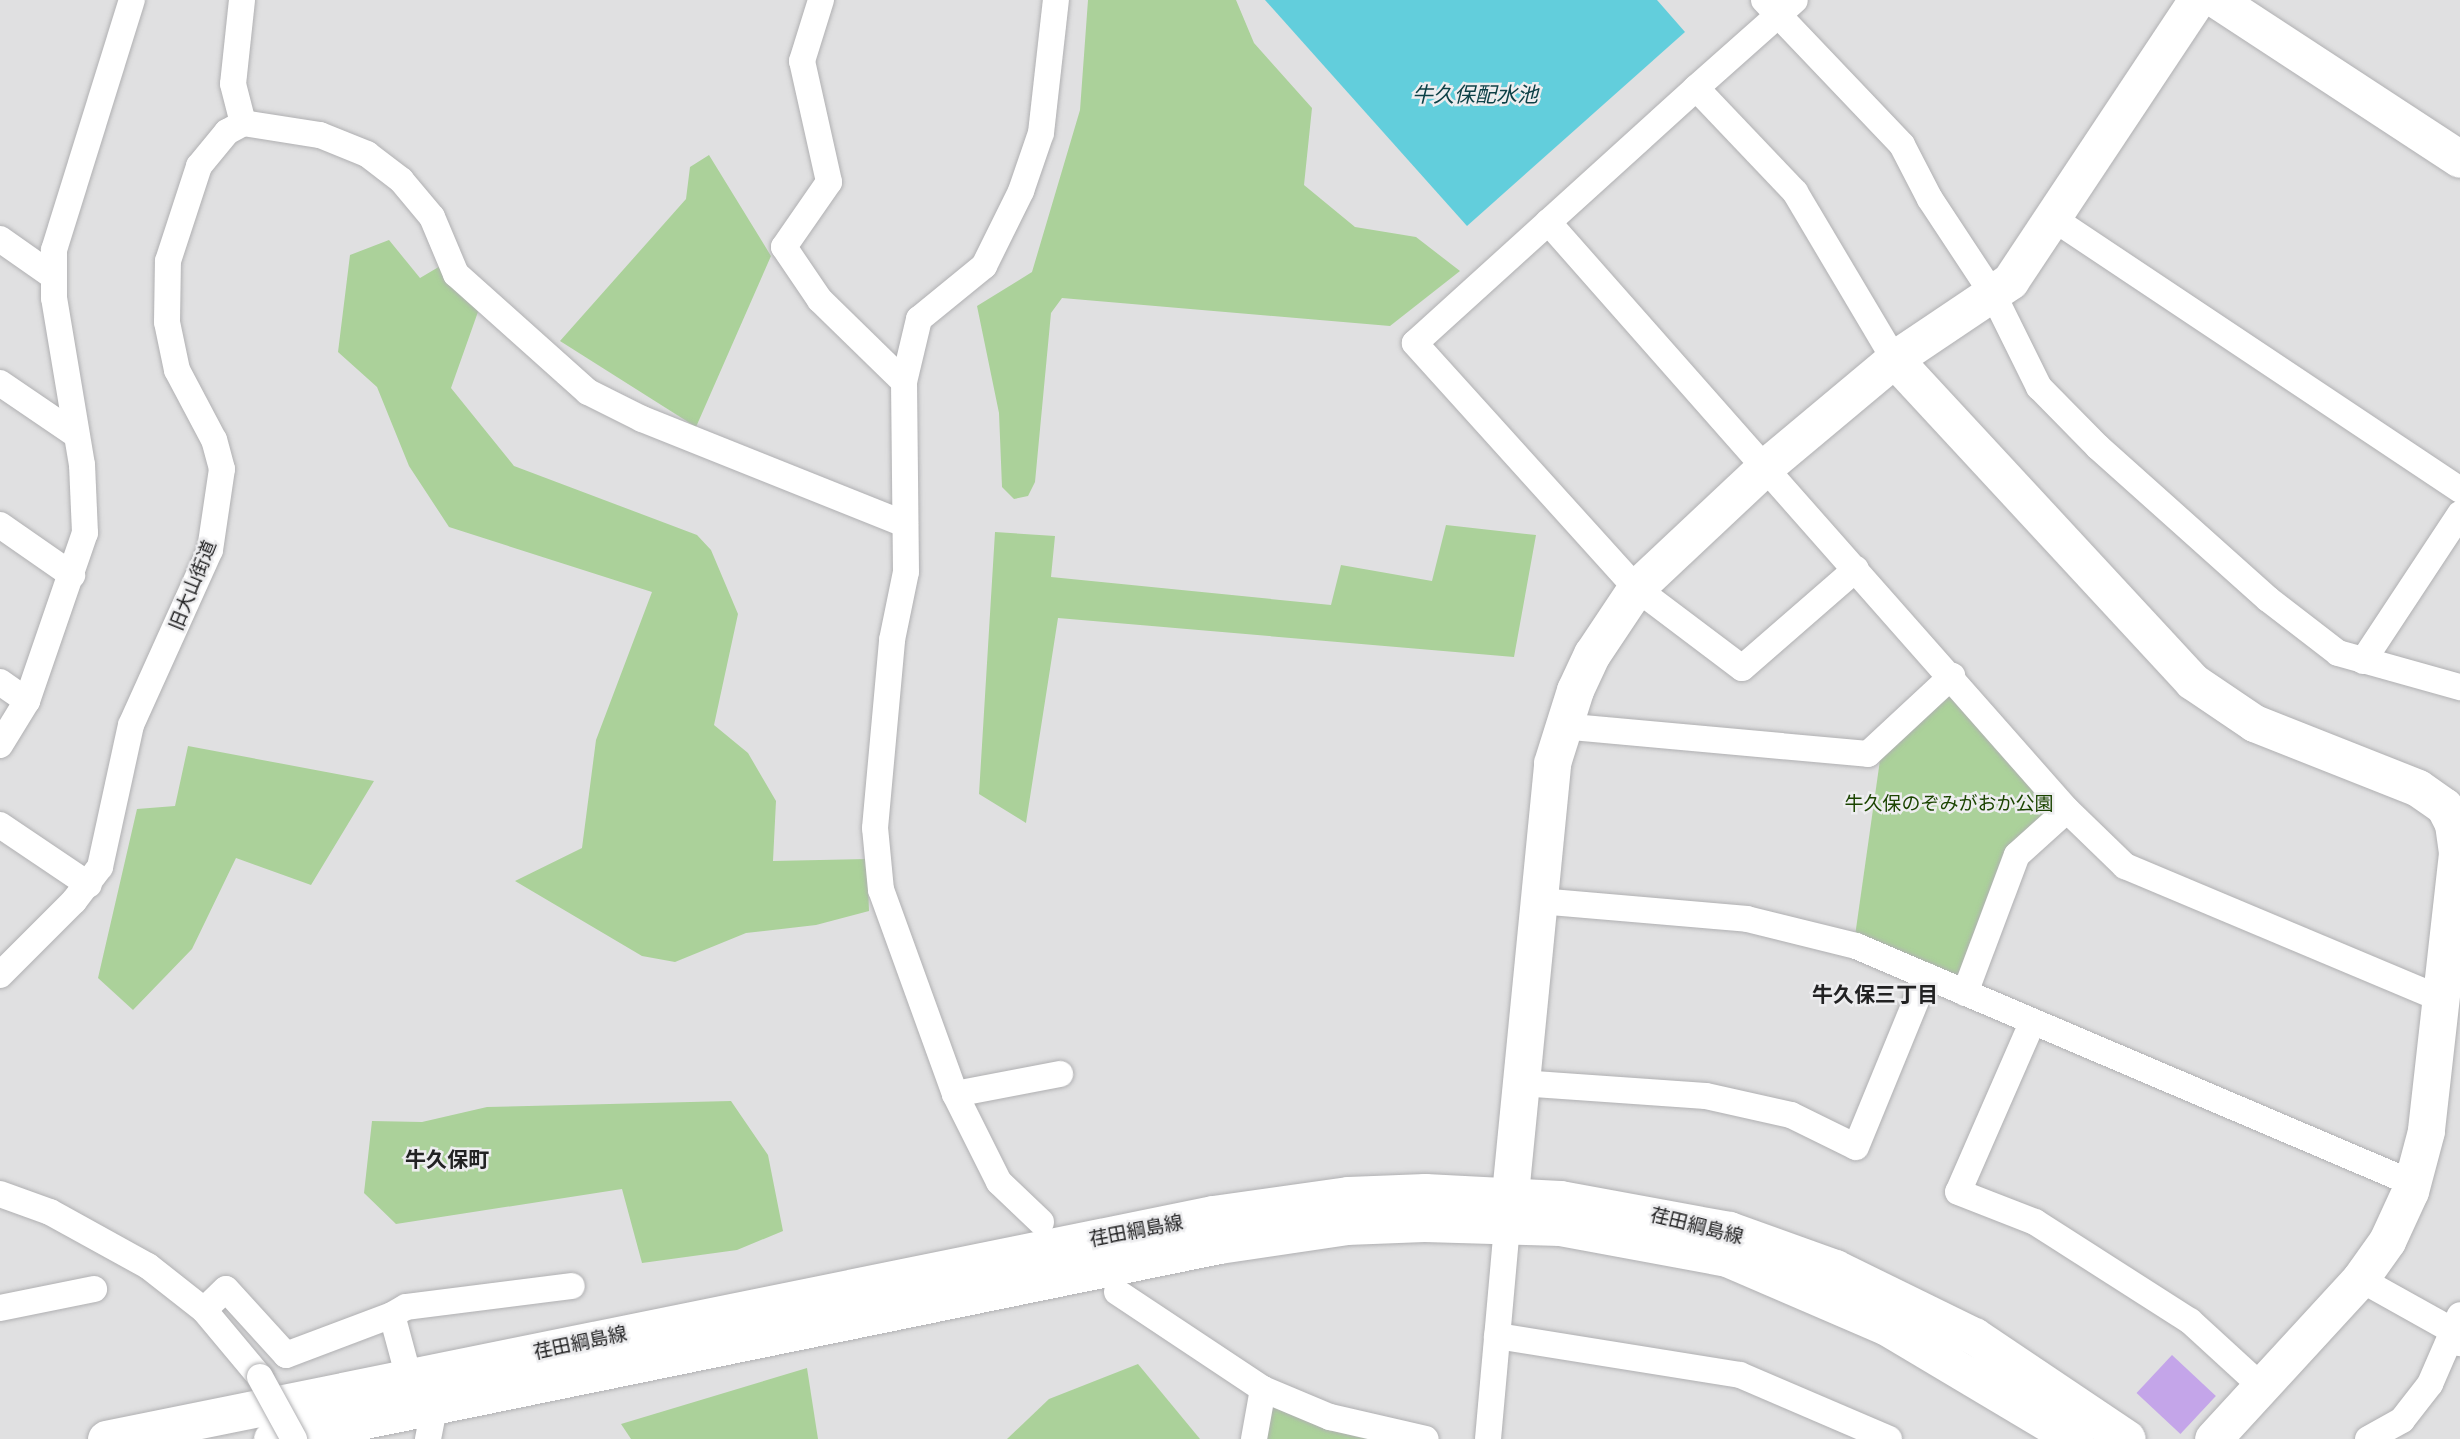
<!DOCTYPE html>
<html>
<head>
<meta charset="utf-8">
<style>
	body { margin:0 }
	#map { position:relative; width:2460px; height:1439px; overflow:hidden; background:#e0e0e1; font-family:Lato,"Noto Sans JP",sans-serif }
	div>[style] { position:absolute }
	.green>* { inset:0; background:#abd19a }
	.water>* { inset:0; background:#62cedc }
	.building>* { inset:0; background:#c4a5e9; transform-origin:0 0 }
	.roads { filter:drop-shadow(0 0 2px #b0b0b2) drop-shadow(0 0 2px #b0b0b2) }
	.street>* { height:26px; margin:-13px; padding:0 13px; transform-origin:13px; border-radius:13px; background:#fff }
	.secondary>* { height:37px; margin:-18.5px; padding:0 18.5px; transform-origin:18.5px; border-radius:18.5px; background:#fff }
	.bridges { filter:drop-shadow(0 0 2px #b0b0b2) drop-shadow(0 0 2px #b0b0b2) }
	.street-bridge>* { height:26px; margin:-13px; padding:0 13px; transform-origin:13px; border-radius:13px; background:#fff }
	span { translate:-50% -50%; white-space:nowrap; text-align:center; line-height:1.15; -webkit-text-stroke:5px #ededef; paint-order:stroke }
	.street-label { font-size:19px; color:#222223 }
	.park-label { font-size:19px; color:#1b4400 }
	.water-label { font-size:21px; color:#0c4046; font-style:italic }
	.neighbourhood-label { font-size:21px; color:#222223; font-weight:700 }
</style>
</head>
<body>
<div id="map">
	<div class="green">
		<i style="clip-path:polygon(1088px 0,1236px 0,1254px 43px,1312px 108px,1304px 185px,1355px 227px,1416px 237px,1460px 271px,1390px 326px,1062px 298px,1051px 313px,1035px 482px,1028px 496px,1014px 499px,1002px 487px,999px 413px,977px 306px,1032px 272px,1080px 110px)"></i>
		<i style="clip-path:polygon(709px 155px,771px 256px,696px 427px,560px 341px,686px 199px,690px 167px)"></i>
		<i style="clip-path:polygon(389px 240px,420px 278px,442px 265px,479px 309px,451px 388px,514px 466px,697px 535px,711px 550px,738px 614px,714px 725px,748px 753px,776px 801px,773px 861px,867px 859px,869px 911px,816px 925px,746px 933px,675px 962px,642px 956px,515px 881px,582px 848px,596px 740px,652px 592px,449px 527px,409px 466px,377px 387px,338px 352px,350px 255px)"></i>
		<i style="clip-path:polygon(1446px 525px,1536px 535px,1514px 657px,1058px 618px,1026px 823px,979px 794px,995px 532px,1055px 536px,1051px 577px,1331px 605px,1341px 565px,1432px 581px)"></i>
		<i style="clip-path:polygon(1950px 692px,2052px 808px,1960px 976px,1855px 936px,1880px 760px)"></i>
		<i style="clip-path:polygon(188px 746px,374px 781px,311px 885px,236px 858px,192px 949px,133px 1010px,98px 978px,137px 809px,175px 806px)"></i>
		<i style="clip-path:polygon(731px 1101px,768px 1155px,783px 1231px,737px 1250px,642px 1263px,622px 1189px,396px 1224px,364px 1193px,372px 1121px,422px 1122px,487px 1107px)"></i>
		<i style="clip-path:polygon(1138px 1364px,1200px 1439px,1007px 1439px,1049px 1399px)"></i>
		<i style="clip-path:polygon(807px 1368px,818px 1439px,631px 1439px,621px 1424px)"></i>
		<i style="clip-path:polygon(1271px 1406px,1374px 1439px,1259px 1439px)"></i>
	</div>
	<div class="water">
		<i style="clip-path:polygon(1265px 0,1657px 0,1685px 32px,1467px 226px)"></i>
	</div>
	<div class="building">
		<i style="left:2172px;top:1355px;width:60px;height:52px;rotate:43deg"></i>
	</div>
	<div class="roads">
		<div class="street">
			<i style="left:242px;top:0;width:84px;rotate:96.1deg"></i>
			<i style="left:233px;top:84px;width:40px;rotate:75.6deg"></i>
			<i style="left:821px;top:0;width:64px;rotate:107.3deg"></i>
			<i style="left:802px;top:61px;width:124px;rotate:77.4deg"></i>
			<i style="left:829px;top:182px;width:79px;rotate:124.7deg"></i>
			<i style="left:784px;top:247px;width:64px;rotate:55.8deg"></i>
			<i style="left:820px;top:300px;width:117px;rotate:44.3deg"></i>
			<i style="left:1764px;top:0;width:200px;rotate:46.4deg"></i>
			<i style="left:1902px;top:145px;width:61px;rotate:62.6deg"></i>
			<i style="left:1930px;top:199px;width:116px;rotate:56.6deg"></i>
			<i style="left:1994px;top:296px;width:102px;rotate:63.7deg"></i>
			<i style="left:2039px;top:387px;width:84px;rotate:45.5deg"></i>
			<i style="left:2098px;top:447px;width:228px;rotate:41.8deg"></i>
			<i style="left:2268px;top:599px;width:88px;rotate:37.6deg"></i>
			<i style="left:2338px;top:653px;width:127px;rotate:15.6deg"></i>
			<i style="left:1696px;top:88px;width:132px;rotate:-41.6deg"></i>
			<i style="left:2051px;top:217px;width:492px;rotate:33.7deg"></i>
			<i style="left:1548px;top:222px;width:784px;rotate:48.57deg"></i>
			<i style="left:2067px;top:810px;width:81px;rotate:44deg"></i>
			<i style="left:2125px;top:866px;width:338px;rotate:22.8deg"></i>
			<i style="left:0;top:239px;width:66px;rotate:35.1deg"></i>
			<i style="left:0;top:383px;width:91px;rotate:34.2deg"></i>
			<i style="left:0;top:525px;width:88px;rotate:34.8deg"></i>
			<i style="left:1856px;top:569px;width:151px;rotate:139deg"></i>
			<i style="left:1742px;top:668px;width:133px;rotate:-143deg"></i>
			<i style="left:1636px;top:588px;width:330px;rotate:-132.1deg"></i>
			<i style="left:1415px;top:343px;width:379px;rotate:-42.2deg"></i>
			<i style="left:1696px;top:88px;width:144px;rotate:46.4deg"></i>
			<i style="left:1795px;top:192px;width:194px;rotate:59.3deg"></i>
			<i style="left:2363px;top:661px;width:176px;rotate:-56.6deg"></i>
			<i style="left:0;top:682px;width:33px;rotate:35deg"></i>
			<i style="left:1561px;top:726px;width:308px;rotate:5.2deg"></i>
			<i style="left:1868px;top:754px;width:115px;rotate:-42.9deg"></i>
			<i style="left:0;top:745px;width:52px;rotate:-58.5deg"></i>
			<i style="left:27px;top:701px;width:178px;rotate:-71deg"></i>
			<i style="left:85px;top:533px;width:68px;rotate:-92.5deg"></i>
			<i style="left:82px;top:465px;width:169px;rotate:-99.5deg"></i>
			<i style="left:54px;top:298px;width:48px;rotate:-90deg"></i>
			<i style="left:54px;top:250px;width:262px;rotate:-72.7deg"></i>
			<i style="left:0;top:825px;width:107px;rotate:34deg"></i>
			<i style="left:1539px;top:901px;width:209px;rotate:4.9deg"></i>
			<i style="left:1747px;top:919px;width:112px;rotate:13.9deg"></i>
			<i style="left:1856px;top:946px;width:604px;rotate:23.09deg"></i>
			<i style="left:0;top:975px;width:105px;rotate:-45deg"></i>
			<i style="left:74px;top:901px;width:43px;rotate:-52.6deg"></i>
			<i style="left:100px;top:867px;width:145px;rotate:-77.7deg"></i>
			<i style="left:131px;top:725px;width:192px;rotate:-65.7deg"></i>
			<i style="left:210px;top:550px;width:82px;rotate:-81.6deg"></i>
			<i style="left:222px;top:469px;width:30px;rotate:-105deg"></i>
			<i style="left:214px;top:440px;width:79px;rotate:-117.9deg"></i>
			<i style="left:177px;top:370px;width:49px;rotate:-101.8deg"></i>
			<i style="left:167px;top:322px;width:61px;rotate:-89.1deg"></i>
			<i style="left:168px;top:261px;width:100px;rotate:-71.9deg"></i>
			<i style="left:199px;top:166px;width:44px;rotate:-50.5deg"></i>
			<i style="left:227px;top:132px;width:18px;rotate:-29deg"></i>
			<i style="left:243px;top:123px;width:78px;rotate:8.9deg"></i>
			<i style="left:320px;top:135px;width:51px;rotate:22deg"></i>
			<i style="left:367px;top:154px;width:43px;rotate:37.4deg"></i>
			<i style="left:401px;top:180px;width:48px;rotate:50deg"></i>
			<i style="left:432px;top:217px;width:62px;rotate:67.2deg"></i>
			<i style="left:456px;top:274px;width:177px;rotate:41.8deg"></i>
			<i style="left:588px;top:392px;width:60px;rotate:26.6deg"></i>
			<i style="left:642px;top:419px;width:283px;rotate:21.8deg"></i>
			<i style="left:1965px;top:993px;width:147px;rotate:-69.4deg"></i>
			<i style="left:2017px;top:855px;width:67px;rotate:-42deg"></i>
			<i style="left:2032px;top:1023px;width:184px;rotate:113.6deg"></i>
			<i style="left:1958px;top:1192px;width:83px;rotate:21.3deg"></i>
			<i style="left:2035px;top:1222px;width:184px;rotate:32.6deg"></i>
			<i style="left:2190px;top:1321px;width:98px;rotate:42.5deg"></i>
			<i style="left:1520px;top:1083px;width:186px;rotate:4deg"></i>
			<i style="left:1706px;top:1096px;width:87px;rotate:12.6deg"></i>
			<i style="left:1791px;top:1115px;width:72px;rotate:26.2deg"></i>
			<i style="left:1856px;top:1147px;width:185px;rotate:-67.7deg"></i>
			<i style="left:955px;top:1094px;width:107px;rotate:-10.8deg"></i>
			<i style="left:0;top:1194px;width:53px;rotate:19.8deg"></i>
			<i style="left:50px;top:1212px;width:112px;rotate:28.9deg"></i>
			<i style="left:148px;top:1266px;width:71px;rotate:38.2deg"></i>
			<i style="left:204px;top:1310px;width:87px;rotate:50.1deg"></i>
			<i style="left:1041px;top:1222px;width:58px;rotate:-136.4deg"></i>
			<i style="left:999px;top:1182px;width:98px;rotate:-116.6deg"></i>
			<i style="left:955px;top:1094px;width:217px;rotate:-109.9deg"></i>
			<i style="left:881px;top:890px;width:62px;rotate:-95.5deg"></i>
			<i style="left:875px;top:828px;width:189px;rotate:-84.8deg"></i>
			<i style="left:892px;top:640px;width:69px;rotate:-78.4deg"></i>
			<i style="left:906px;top:572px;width:190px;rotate:-90.6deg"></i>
			<i style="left:904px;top:382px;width:65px;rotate:-76.6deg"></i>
			<i style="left:919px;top:319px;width:84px;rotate:-39.2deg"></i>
			<i style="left:984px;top:266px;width:84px;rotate:-63.7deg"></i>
			<i style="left:1021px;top:191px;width:61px;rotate:-71deg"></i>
			<i style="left:1041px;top:133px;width:134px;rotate:-83.6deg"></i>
			<i style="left:2360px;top:1279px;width:107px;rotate:29.2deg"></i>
			<i style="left:2453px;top:1331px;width:14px;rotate:60deg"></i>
			<i style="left:1117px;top:1292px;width:175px;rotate:33.6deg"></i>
			<i style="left:1263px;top:1389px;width:73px;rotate:22.7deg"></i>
			<i style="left:1330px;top:1417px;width:98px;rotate:12.9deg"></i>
			<i style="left:0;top:1308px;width:96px;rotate:-11.4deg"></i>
			<i style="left:204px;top:1310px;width:30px;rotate:-44deg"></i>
			<i style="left:226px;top:1289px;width:89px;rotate:47.7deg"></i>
			<i style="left:286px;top:1355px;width:113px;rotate:-20.7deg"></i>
			<i style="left:1497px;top:1336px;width:246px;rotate:9.1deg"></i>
			<i style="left:1740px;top:1375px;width:162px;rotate:23.2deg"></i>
			<i style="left:409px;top:1378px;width:65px;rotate:-105.1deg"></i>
			<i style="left:392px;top:1315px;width:16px;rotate:-30deg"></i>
			<i style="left:406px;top:1307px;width:167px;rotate:-7.2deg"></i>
			<i style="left:428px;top:1439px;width:38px;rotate:-79deg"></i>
			<i style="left:1254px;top:1439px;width:51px;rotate:-79.8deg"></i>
			<i style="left:1488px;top:1439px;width:216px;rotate:-84.9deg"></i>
			<i style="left:2368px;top:1439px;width:39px;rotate:-29deg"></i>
			<i style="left:2402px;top:1420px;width:46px;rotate:-52.1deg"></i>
			<i style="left:2430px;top:1384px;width:75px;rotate:-66.5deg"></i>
		</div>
		<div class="secondary">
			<i style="left:2217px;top:0;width:290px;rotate:33.2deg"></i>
			<i style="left:1894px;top:359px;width:439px;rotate:47.2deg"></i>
			<i style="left:2192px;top:681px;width:75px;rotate:34.1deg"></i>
			<i style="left:2254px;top:723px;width:176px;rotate:21.6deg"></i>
			<i style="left:2418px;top:788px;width:32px;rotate:35deg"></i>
			<i style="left:2444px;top:806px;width:20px;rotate:63deg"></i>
			<i style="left:2453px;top:824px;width:29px;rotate:82deg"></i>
			<i style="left:2457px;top:853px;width:280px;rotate:96.4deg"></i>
			<i style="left:2426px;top:1131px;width:62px;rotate:104.9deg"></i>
			<i style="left:2410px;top:1191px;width:55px;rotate:114.7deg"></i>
			<i style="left:2387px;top:1241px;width:47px;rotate:125.4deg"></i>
			<i style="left:2360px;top:1279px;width:217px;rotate:132.6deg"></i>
			<i style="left:1510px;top:1194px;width:433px;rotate:-84.4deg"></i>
			<i style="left:1552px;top:763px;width:77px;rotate:-72.5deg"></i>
			<i style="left:1575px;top:690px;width:40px;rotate:-65deg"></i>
			<i style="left:1592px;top:654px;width:79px;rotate:-56.3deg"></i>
			<i style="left:1636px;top:588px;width:177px;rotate:-43.2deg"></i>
			<i style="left:1765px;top:467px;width:168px;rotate:-39.9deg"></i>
			<i style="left:1894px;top:359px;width:140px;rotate:-33.9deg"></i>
			<i style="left:2010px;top:281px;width:338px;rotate:-56.4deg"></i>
			<i style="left:106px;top:1439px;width:1130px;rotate:-11.49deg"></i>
			<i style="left:1213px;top:1214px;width:136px;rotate:-8deg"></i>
			<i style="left:1348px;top:1195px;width:77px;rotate:-2.2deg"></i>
			<i style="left:1425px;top:1192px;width:135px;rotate:3deg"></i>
			<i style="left:1560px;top:1199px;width:172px;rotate:10.4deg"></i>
			<i style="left:1729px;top:1230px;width:113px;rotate:19.7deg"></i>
			<i style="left:1835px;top:1268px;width:155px;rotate:26.1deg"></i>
			<i style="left:1974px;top:1336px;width:184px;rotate:33.9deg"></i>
			<i style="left:272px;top:1439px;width:967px;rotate:-11.58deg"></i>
			<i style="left:1219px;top:1245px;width:128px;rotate:-8.5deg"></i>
			<i style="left:1346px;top:1226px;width:78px;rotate:-2.2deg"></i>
			<i style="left:1424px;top:1223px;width:136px;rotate:1.7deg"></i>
			<i style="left:1560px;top:1227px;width:170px;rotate:10.5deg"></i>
			<i style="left:1727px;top:1258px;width:174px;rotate:23.3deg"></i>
			<i style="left:1887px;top:1327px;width:219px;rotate:30.8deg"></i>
		</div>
	</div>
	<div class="bridges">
		<div class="street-bridge">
			<i style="left:260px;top:1377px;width:71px;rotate:61.3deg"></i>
		</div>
	</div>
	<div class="street-label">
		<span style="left:192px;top:585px;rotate:-68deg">旧大山街道</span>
		<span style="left:1697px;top:1225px;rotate:14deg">荏田綱島線</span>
		<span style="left:1136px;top:1230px;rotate:-11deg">荏田綱島線</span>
		<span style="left:580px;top:1342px;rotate:-12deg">荏田綱島線</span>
	</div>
	<div class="park-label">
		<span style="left:1949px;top:803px">牛久保のぞみがおか公園</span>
	</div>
	<div class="water-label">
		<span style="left:1475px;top:94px">牛久保配水池</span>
	</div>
	<div class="neighbourhood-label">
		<span style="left:1875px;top:994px">牛久保三丁目</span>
		<span style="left:447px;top:1159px">牛久保町</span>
	</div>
</div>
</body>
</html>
